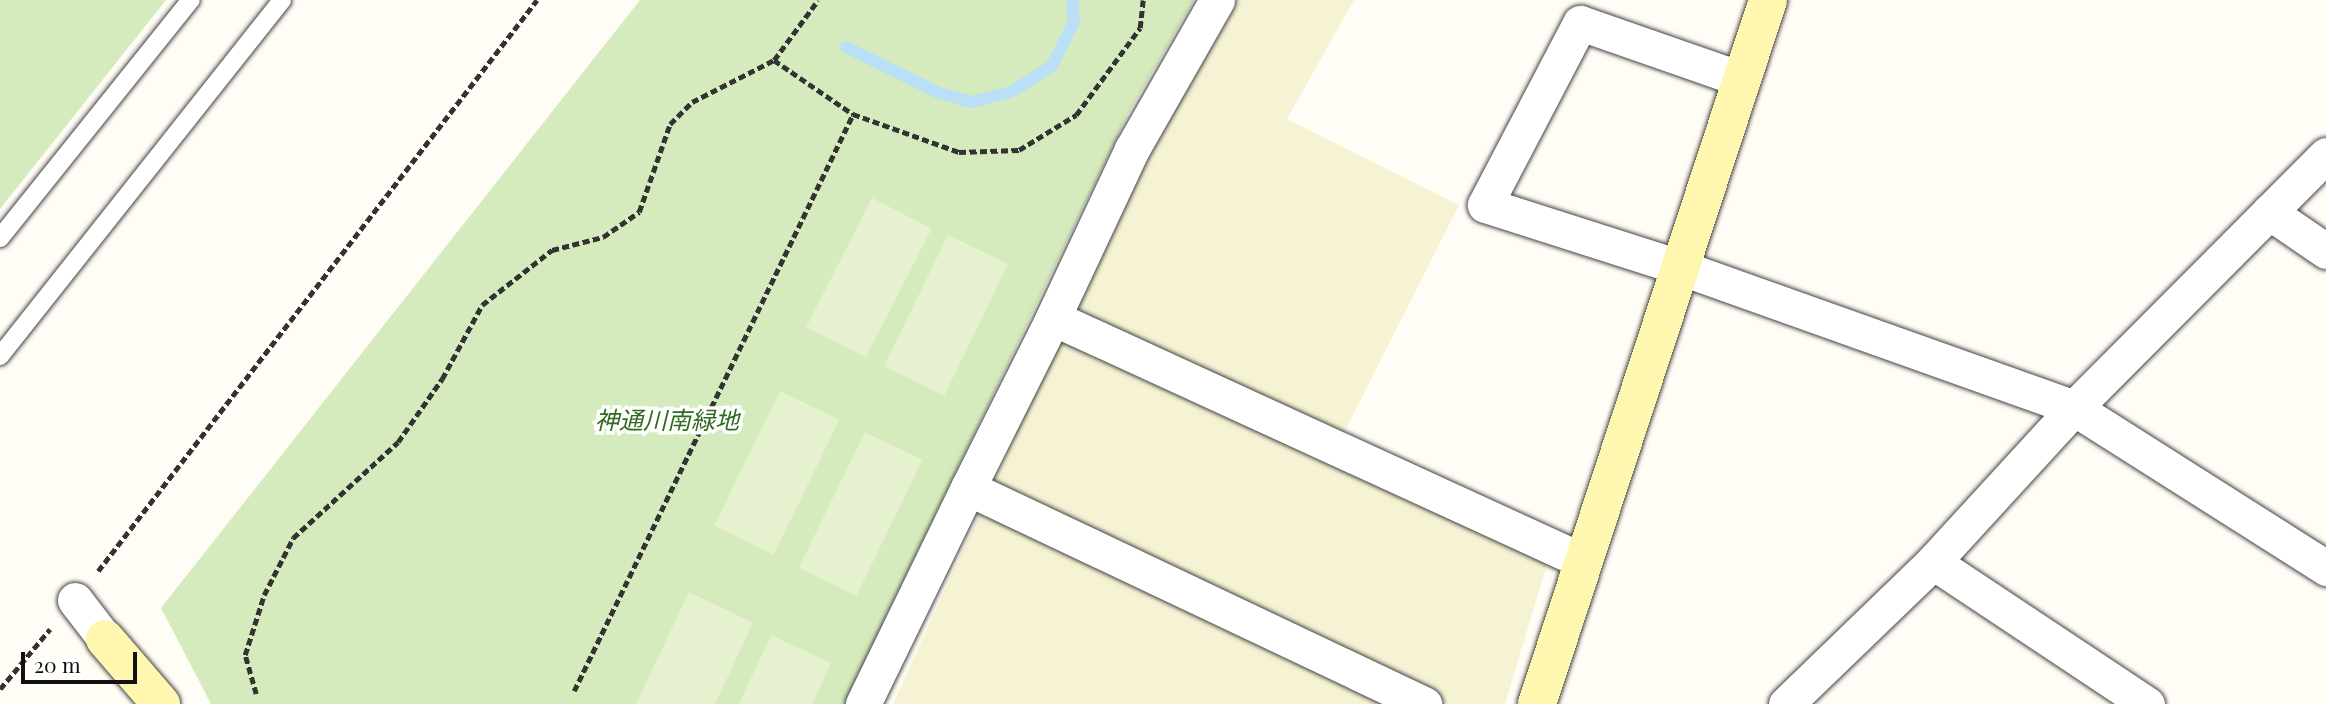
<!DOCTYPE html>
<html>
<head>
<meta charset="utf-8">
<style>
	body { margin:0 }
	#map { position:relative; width:2326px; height:704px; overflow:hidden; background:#fffdf5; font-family:"Playfair Display","Noto Sans JP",serif }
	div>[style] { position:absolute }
	.farmland>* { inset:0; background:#f6f3d4 }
	.green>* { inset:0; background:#d5ebbd }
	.pitch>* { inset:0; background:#e6f2cf; transform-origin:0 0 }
	.stream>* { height:12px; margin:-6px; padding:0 6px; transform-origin:6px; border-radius:6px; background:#b9e0f7 }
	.path>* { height:4.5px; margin-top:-2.25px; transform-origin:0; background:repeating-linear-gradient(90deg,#333 0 7px,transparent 0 10.5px) }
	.roads { filter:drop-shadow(0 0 2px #444) drop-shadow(0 0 2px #444) }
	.lane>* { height:18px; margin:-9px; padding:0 9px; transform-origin:9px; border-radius:9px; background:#fff }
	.street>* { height:35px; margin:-17.5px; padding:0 17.5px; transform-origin:17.5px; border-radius:17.5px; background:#fff }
	.secondary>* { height:38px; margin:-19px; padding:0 19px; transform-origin:19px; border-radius:19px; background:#fff6b0 }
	span { translate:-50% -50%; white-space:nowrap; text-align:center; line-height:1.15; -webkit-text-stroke:7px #fff; paint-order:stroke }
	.park-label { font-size:24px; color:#2f6b1f; font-style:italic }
	.scale { position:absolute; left:21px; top:652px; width:116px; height:32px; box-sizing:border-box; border:4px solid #111; border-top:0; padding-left:9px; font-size:21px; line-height:24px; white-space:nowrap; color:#111; -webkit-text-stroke:5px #fff; paint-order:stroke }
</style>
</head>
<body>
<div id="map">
	<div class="farmland">
		<i style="clip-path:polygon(1226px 0,1354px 0,1287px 119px,1459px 205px,1341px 439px,1553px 544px,1505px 704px,893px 704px,1164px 108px)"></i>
	</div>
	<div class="green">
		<i style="clip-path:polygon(0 0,166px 0,0 209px)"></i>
		<i style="clip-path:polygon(640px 0,1194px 0,1129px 112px,844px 704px,211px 704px,161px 608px)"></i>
	</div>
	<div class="pitch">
		<i style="left:872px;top:198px;width:67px;height:145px;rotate:27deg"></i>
		<i style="left:948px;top:235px;width:67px;height:146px;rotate:26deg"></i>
		<i style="left:780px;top:391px;width:66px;height:150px;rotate:26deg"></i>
		<i style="left:865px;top:432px;width:64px;height:151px;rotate:26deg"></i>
		<i style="clip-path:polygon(689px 592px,753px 623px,715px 704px,636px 704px)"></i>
		<i style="clip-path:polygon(771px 635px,831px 663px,812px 704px,739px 704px)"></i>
	</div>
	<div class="stream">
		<i style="left:846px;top:47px;width:102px;rotate:26.3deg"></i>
		<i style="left:937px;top:92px;width:36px;rotate:16deg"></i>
		<i style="left:972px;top:102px;width:40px;rotate:-14.4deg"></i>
		<i style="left:1011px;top:92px;width:49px;rotate:-32.4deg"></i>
		<i style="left:1052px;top:66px;width:49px;rotate:-63.4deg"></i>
		<i style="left:1074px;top:22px;width:22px;rotate:-95deg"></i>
	</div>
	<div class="path">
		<i style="left:774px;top:60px;width:96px;rotate:34.4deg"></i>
		<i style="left:853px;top:114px;width:113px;rotate:19.7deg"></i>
		<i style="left:959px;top:152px;width:60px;rotate:-1.9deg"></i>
		<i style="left:1019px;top:150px;width:67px;rotate:-31.6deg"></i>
		<i style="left:1076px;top:115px;width:108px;rotate:-53.7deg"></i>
		<i style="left:1140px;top:28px;width:28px;rotate:-84deg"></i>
		<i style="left:98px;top:571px;width:720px;rotate:-52.45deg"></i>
		<i style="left:0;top:689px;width:78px;rotate:-50.2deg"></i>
		<i style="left:574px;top:691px;width:641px;rotate:-64.19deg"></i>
		<i style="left:256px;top:694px;width:41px;rotate:-105.8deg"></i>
		<i style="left:245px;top:655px;width:63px;rotate:-72.4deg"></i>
		<i style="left:264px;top:595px;width:64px;rotate:-63deg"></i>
		<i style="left:293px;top:538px;width:142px;rotate:-42.4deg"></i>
		<i style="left:398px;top:442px;width:77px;rotate:-55.1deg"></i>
		<i style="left:442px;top:379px;width:84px;rotate:-61.6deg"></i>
		<i style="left:482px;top:305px;width:89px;rotate:-38.2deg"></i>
		<i style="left:552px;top:250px;width:53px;rotate:-14.3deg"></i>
		<i style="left:603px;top:237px;width:44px;rotate:-34.8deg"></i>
		<i style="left:639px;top:212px;width:93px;rotate:-70.6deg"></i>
		<i style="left:670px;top:124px;width:31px;rotate:-45deg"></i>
		<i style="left:692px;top:102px;width:92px;rotate:-27.1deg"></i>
		<i style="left:774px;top:60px;width:74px;rotate:-53.7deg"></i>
	</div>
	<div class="roads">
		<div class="lane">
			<i style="left:0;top:238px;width:305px;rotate:-51.3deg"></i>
			<i style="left:0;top:356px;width:454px;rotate:-51.6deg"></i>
		</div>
		<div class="street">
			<i style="left:1217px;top:0;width:172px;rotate:119.7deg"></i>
			<i style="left:1132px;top:149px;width:187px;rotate:115.1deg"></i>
			<i style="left:1053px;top:318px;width:583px;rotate:24.63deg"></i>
			<i style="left:1741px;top:79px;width:170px;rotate:-160.8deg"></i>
			<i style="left:1580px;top:23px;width:205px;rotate:117.6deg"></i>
			<i style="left:1485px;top:205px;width:204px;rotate:17.7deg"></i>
			<i style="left:1679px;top:267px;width:419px;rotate:19.6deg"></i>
			<i style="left:2074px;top:408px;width:299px;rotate:32.4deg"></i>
			<i style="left:2269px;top:212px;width:69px;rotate:34.4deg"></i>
			<i style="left:1053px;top:318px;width:190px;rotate:116.6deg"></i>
			<i style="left:968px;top:488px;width:505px;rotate:25.35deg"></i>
			<i style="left:1933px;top:562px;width:257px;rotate:33.6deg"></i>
			<i style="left:75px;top:600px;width:49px;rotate:52.4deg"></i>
			<i style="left:863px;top:704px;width:240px;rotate:-64.1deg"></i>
			<i style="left:1786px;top:704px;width:204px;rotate:-44deg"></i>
			<i style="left:1933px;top:562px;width:209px;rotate:-47.5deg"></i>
			<i style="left:2074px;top:408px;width:357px;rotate:-45.1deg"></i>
		</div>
		<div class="secondary">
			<i style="left:105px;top:639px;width:86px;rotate:49.3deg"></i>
			<i style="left:1537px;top:704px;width:741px;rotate:-71.83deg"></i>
		</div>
	</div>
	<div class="park-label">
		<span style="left:667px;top:420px">神通川南緑地</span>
	</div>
	<div class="scale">20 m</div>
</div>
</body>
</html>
